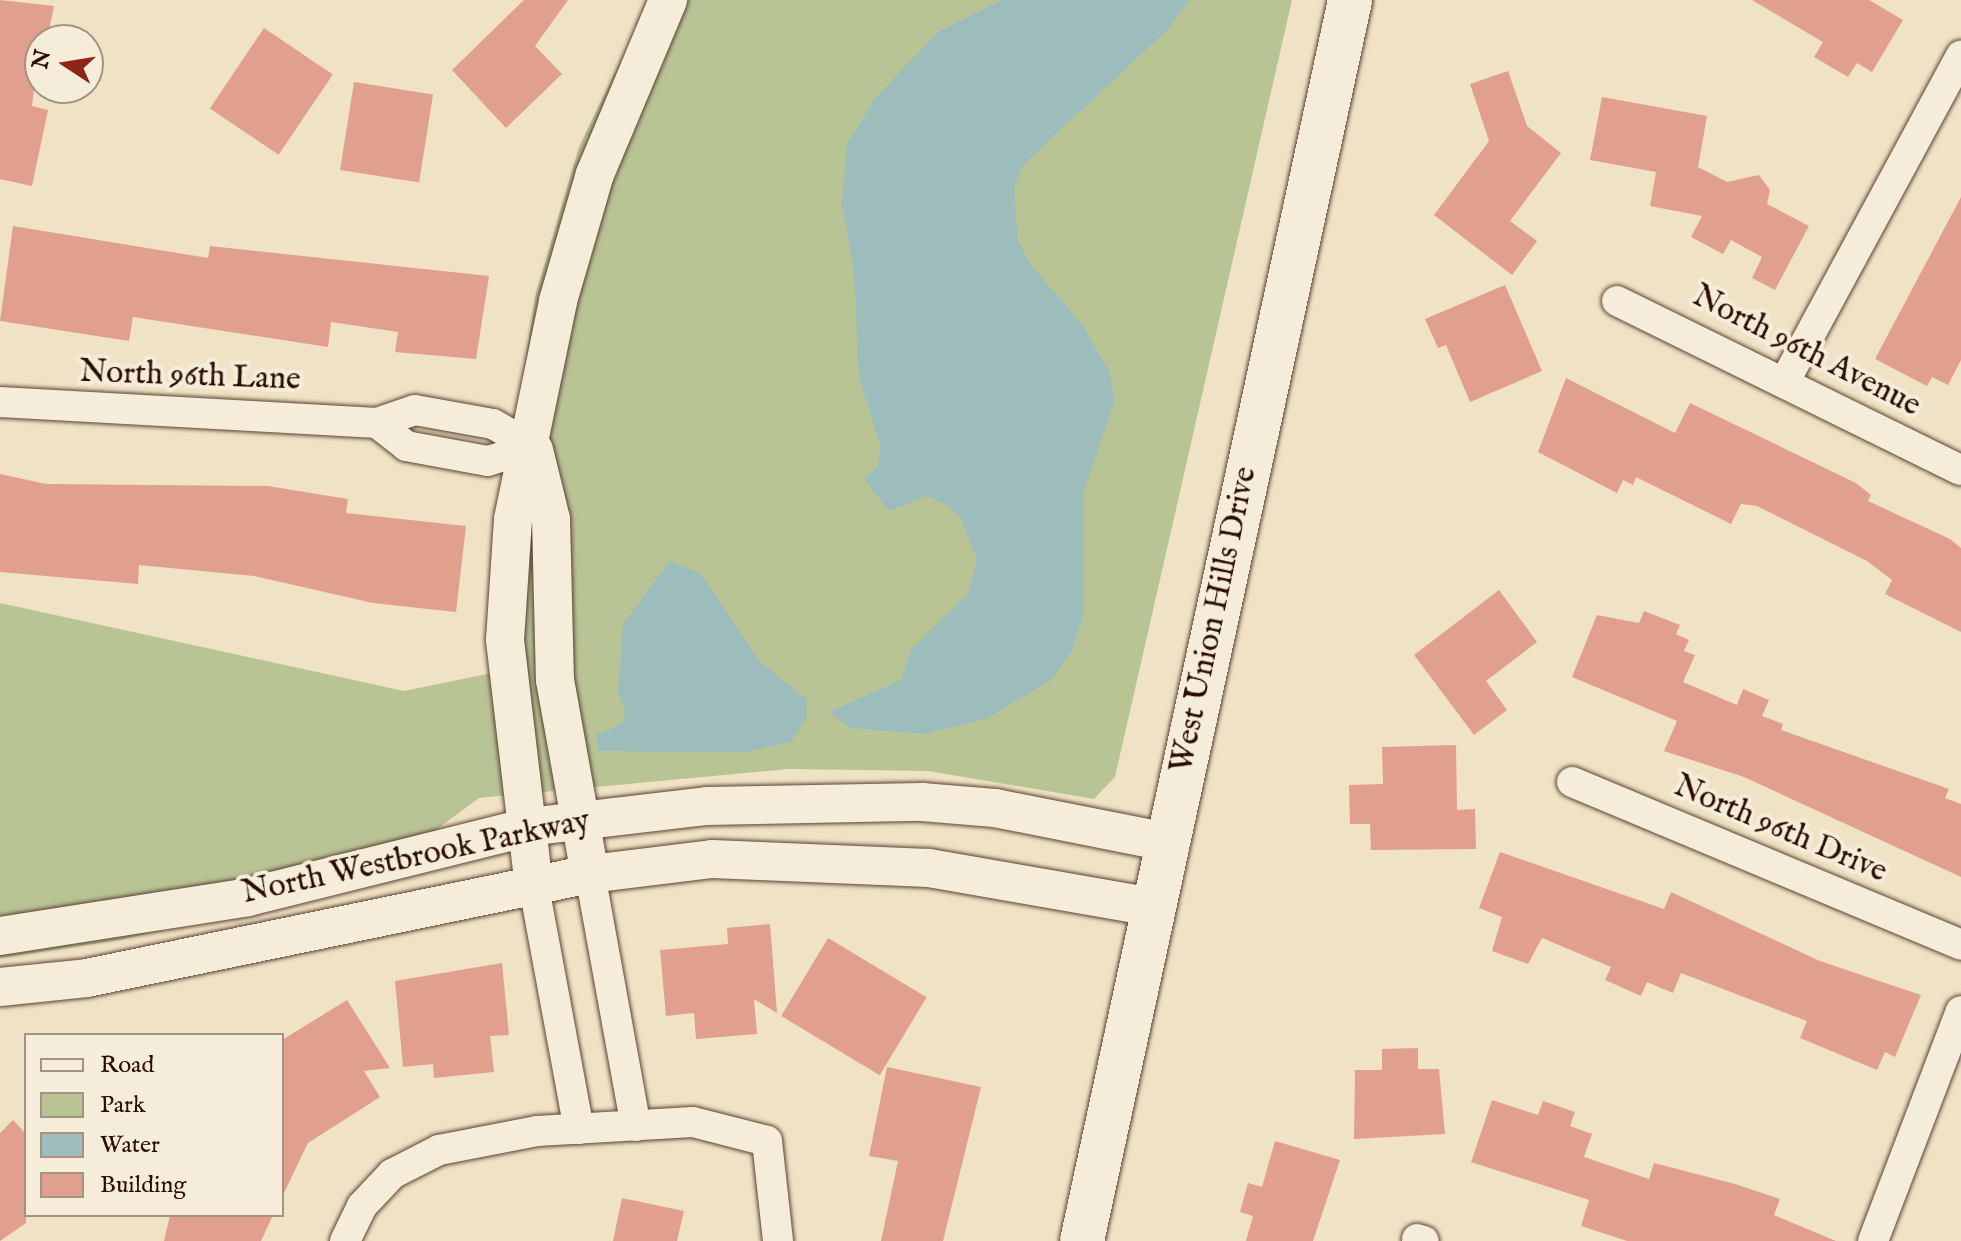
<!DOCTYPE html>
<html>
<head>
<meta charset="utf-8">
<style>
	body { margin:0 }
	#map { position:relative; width:1961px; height:1241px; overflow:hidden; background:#f0e3c5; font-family:"IM FELL English",serif }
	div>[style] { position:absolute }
	.green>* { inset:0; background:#b9c495 }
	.water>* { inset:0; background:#9dbdbc }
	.building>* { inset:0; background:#e19f8d; transform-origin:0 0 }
	.roads { filter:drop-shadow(0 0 2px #5c4234) drop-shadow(0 0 2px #5c4234) }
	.minor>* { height:30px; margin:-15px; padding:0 15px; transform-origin:15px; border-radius:15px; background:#f5edd9 }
	.tertiary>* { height:38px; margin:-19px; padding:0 19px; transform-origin:19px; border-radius:19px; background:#f5edd9 }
	.secondary>* { height:44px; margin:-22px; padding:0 22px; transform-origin:22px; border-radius:22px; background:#f5edd9 }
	span { translate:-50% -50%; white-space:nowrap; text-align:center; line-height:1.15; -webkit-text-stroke:8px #f5edd9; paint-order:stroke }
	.street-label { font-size:32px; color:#2a0d03 }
	.legend { position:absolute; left:24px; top:1033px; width:260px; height:184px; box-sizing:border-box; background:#f5edd9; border:2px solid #a49383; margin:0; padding:10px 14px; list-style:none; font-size:24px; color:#2a0d03 }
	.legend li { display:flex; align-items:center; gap:16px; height:40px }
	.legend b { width:40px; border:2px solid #a49383 }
	.north { position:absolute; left:24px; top:24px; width:80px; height:80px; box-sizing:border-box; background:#f5edd9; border:2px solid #a49383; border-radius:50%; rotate:282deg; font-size:22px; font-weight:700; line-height:32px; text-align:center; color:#2a0d03 }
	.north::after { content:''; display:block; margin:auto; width:28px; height:36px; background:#8f2418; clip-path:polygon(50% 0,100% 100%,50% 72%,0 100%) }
</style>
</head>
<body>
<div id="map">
	<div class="green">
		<i style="clip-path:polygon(650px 0,1292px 0,1115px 777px,1094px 799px,928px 771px,789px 769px,479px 798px,363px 884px,120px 940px,0 958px,0 603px,404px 691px,492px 673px,493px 582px,535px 297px,579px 147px)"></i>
	</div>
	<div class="water">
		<i style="clip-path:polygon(1001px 0,1190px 0,1168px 29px,1023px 165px,1014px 187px,1018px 240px,1030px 264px,1082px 324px,1110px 373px,1114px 402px,1084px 491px,1084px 612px,1072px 651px,1051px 680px,986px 719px,924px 734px,850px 728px,829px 712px,901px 680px,911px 649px,968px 593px,977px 559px,960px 517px,945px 504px,927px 496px,889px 511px,864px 479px,877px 467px,881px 448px,859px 378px,854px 271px,842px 205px,847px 144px,876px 97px,939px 31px)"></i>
		<i style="clip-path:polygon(670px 561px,701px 574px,760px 662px,806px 699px,807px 717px,791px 742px,745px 752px,598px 751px,596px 735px,622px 723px,625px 710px,618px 693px,623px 624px)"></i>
	</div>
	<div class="building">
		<i style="clip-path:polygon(0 0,54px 6px,47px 40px,40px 40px,32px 106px,48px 110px,32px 186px,0 179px)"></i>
		<i style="clip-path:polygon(524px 0,568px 0,535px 46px,562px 74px,506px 128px,452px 70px)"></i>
		<i style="clip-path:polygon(1752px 0,1869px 0,1903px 20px,1872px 72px,1857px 63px,1848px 77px,1814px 57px,1823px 42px)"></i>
		<i style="left:264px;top:28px;width:83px;height:97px;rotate:34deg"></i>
		<i style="clip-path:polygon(1508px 71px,1527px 126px,1561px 153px,1510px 221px,1537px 241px,1512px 275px,1434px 215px,1489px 141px,1470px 84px)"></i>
		<i style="left:354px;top:82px;width:80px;height:89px;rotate:9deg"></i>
		<i style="clip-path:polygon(1602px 97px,1707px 116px,1698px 167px,1727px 182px,1759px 175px,1770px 190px,1767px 204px,1809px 226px,1775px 290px,1752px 278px,1762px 257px,1731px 240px,1723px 254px,1691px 237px,1702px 216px,1650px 206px,1656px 172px,1590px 160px)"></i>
		<i style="clip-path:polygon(1961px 197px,1961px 360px,1948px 385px,1932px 377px,1927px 386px,1875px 359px)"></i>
		<i style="clip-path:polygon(13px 226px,208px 258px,210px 246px,489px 276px,476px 359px,395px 352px,398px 332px,331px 322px,328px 347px,133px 317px,129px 341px,0 321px)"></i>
		<i style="clip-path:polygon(1505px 285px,1542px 371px,1470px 402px,1446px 345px,1438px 348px,1425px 319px)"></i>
		<i style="clip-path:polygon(1566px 378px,1675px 433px,1690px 403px,1856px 483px,1871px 495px,1868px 501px,1950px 539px,1961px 548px,1961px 632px,1885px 594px,1892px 580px,1867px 561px,1757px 506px,1741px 504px,1731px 524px,1636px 477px,1633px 485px,1623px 480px,1617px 493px,1538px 452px)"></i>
		<i style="clip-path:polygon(0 474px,46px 484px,268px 486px,348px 499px,346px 513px,466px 526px,456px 612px,373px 603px,254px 576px,139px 565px,138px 584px,0 572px)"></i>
		<i style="clip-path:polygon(1499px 590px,1537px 642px,1486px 681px,1507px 710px,1474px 735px,1414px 655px)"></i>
		<i style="clip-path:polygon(1644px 611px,1680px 625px,1676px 634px,1689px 640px,1684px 651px,1695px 655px,1683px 682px,1737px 705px,1743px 689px,1769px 700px,1762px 716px,1783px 724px,1781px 730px,1949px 789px,1945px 798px,1961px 804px,1961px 877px,1744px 777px,1664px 751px,1677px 721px,1572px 677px,1597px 615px,1639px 623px)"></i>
		<i style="clip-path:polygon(1456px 745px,1457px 810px,1475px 809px,1476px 849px,1371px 850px,1370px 824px,1350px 824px,1349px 785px,1383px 784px,1382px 747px)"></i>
		<i style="clip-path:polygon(1500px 852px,1664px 909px,1671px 892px,1820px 961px,1921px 995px,1895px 1057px,1885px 1052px,1877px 1070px,1800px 1038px,1807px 1021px,1681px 973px,1673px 993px,1647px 982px,1641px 996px,1605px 980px,1611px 967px,1542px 938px,1528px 964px,1492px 951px,1502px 917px,1479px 908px)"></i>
		<i style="clip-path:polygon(770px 924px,777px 1013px,754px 999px,757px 1034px,696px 1039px,694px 1013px,666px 1016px,660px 950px,728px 944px,727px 928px)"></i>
		<i style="left:828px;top:938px;width:115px;height:91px;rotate:31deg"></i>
		<i style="clip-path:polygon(502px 963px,509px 1035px,490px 1036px,494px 1072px,434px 1078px,433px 1064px,403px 1067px,395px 981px)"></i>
		<i style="clip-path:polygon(347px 1000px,390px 1068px,364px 1071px,380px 1097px,308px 1143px,282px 1197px,282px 1040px)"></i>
		<i style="clip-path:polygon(1418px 1048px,1418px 1069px,1439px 1069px,1445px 1134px,1354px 1139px,1355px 1070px,1382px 1070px,1382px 1049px)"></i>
		<i style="clip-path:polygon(887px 1067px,981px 1087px,943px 1241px,881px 1241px,898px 1161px,869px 1156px)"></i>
		<i style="clip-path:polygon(1492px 1100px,1538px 1115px,1543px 1101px,1575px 1112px,1570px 1126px,1592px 1134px,1584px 1157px,1649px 1179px,1654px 1163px,1735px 1184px,1780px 1199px,1774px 1215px,1836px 1241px,1627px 1241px,1581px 1226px,1589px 1200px,1471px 1162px)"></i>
		<i style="clip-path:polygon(13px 1120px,26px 1134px,26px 1223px,0 1241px,0 1133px)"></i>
		<i style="clip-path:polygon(1275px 1141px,1340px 1160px,1313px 1241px,1246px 1241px,1253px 1216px,1240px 1212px,1248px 1183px,1262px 1187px)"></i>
		<i style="clip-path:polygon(622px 1198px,684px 1211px,677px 1241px,613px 1241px)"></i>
		<i style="clip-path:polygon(170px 1215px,273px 1215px,261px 1241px,164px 1241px)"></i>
	</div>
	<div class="roads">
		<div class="minor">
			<i style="left:1617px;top:301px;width:383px;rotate:26.2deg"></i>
			<i style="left:1785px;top:381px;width:370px;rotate:-61.6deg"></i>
			<i style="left:0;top:402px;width:378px;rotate:3.2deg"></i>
			<i style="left:377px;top:423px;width:40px;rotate:-18.9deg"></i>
			<i style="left:415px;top:410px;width:79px;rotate:10.2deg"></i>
			<i style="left:493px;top:424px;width:46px;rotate:29.9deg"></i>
			<i style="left:377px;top:423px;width:37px;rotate:38deg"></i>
			<i style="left:406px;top:446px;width:83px;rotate:10.4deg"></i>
			<i style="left:488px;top:461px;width:47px;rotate:-17.3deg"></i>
			<i style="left:1572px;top:782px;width:422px;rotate:22.7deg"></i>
			<i style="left:590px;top:874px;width:256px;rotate:79.7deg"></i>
			<i style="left:534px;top:887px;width:246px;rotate:79.5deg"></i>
			<i style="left:1417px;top:1239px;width:7px;rotate:16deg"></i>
			<i style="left:345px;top:1241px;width:39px;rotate:-64deg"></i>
			<i style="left:362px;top:1206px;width:44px;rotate:-46.8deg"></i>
			<i style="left:392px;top:1174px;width:53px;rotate:-27.1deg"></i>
			<i style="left:439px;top:1150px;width:100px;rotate:-11deg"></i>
			<i style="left:537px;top:1131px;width:156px;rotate:-3.3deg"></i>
			<i style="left:693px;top:1122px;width:76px;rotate:14.4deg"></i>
			<i style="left:767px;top:1141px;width:101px;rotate:83.7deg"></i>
			<i style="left:1873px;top:1241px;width:246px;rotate:-69.1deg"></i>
		</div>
		<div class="tertiary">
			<i style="left:534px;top:450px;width:71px;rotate:76.2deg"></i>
			<i style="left:551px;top:519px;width:161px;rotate:88.6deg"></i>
			<i style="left:555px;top:680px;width:197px;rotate:79.8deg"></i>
			<i style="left:534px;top:887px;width:249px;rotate:-96.7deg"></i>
			<i style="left:505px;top:640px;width:121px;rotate:-86.2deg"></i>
			<i style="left:513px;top:519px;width:223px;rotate:-78.3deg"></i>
			<i style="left:558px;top:301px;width:132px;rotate:-73.8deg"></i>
			<i style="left:595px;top:174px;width:189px;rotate:-67.2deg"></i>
			<i style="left:0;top:936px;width:251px;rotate:-8.9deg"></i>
			<i style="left:248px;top:897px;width:289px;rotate:-14deg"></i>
			<i style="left:528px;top:827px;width:180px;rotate:-6.7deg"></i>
			<i style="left:707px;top:806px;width:215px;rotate:-1.1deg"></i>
			<i style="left:922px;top:802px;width:73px;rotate:4.7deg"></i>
			<i style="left:995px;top:808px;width:175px;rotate:11.2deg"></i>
			<i style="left:0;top:987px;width:87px;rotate:-5.9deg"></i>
			<i style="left:87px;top:978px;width:514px;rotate:-11.68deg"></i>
			<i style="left:590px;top:874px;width:123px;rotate:-7deg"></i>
			<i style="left:712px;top:859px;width:217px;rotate:2.4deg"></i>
			<i style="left:929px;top:868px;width:227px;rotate:9.9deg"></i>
		</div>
		<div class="secondary">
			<i style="left:1082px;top:1241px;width:1270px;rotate:-77.81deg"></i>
		</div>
	</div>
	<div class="street-label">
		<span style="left:1806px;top:352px;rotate:27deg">North 96th Avenue</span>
		<span style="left:190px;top:377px;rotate:2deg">North 96th Lane</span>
		<span style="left:1215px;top:620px;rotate:-78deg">West Union Hills Drive</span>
		<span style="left:1780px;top:830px;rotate:23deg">North 96th Drive</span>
		<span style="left:416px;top:858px;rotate:-12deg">North Westbrook Parkway</span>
	</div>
	<ul class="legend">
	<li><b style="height:10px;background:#f5edd9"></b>Road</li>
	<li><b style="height:22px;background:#b9c495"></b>Park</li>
	<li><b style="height:22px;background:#9dbdbc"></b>Water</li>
	<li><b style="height:22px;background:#e19f8d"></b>Building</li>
	</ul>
	<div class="north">N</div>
</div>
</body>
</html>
